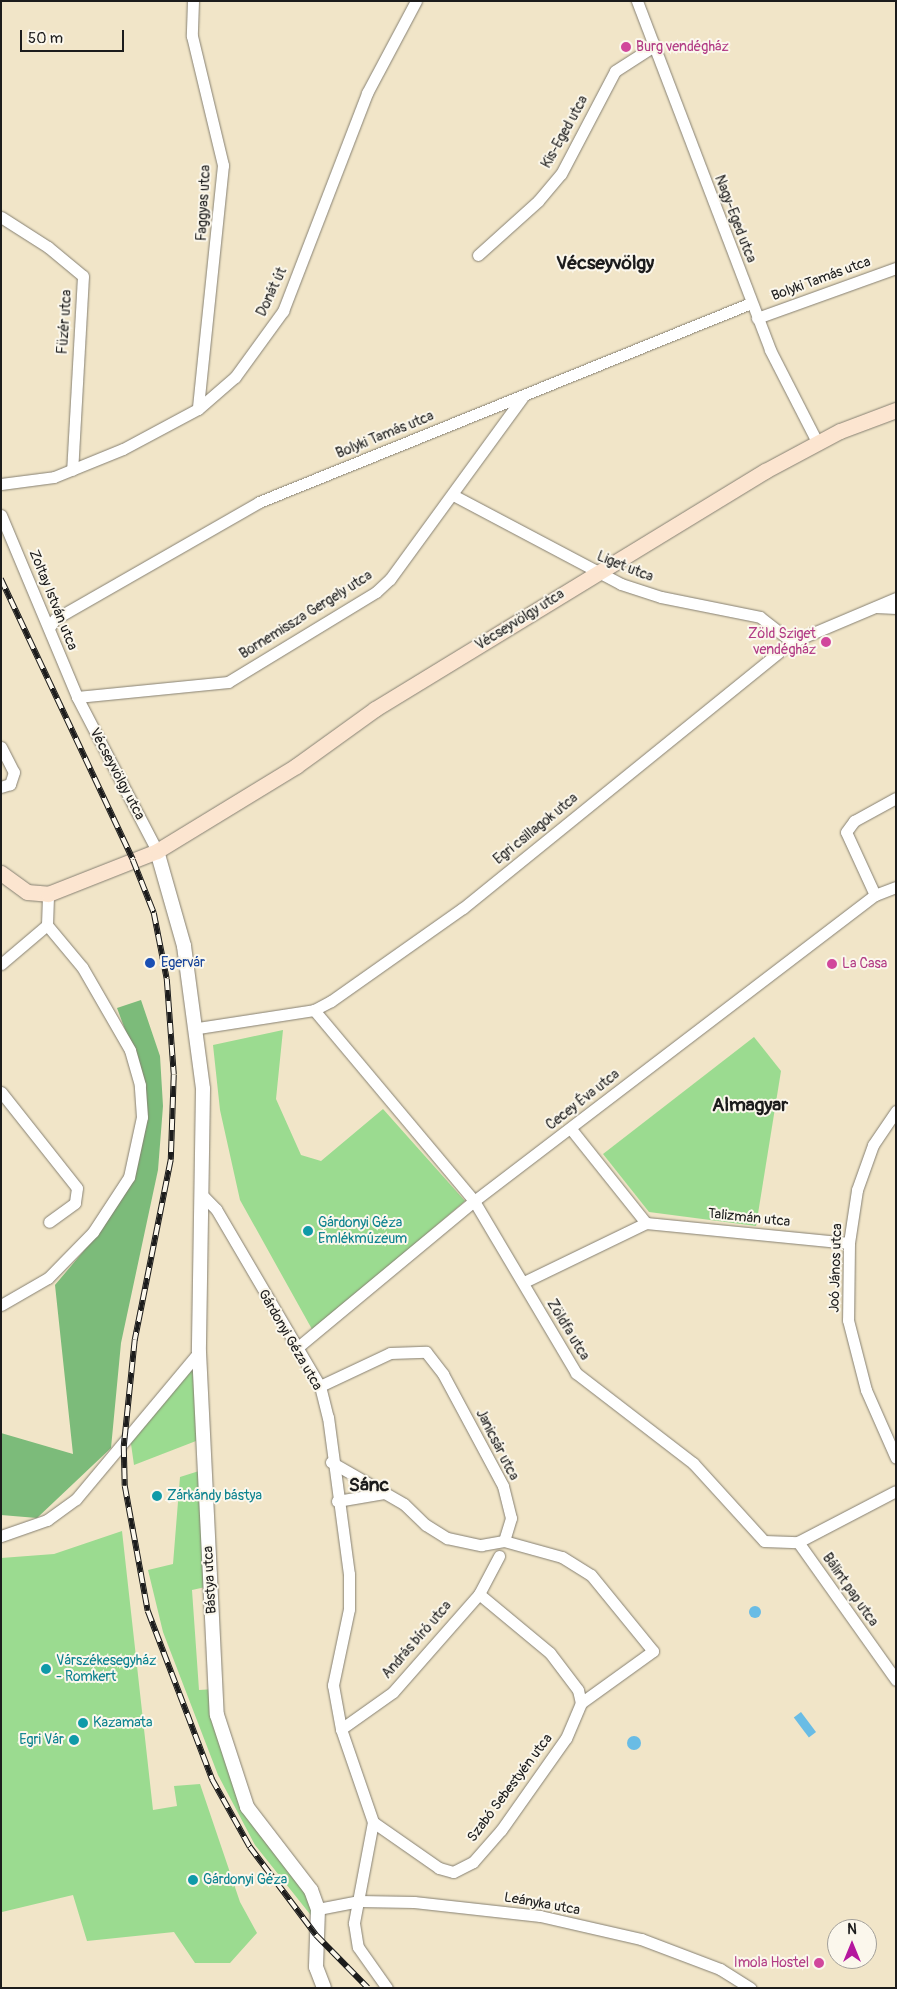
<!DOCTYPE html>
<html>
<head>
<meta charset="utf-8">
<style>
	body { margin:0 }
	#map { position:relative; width:897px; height:1989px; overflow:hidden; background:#f1e5c8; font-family:Pangolin,sans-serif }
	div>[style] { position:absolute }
	.green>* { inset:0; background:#9bdb90 }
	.forest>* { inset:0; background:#7cbb7a }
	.water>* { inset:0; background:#69bce5; transform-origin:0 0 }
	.round { border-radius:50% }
	.roads { filter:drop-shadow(0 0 1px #868072) drop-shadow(0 0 1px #868072) }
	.minor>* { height:11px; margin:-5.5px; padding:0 5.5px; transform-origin:5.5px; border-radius:5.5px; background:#fff }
	.tertiary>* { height:14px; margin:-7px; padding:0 7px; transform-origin:7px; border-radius:7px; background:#fff }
	.secondary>* { height:15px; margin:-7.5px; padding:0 7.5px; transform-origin:7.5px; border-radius:7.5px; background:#fce5d0 }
	.rail>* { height:5.5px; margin-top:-2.75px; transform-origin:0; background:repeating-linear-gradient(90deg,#fbf7ec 0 11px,#1c1c1c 0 22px); box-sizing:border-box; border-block:1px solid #1c1c1c }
	.dots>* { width:14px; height:14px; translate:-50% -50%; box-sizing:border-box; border:2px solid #fbf7ec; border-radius:50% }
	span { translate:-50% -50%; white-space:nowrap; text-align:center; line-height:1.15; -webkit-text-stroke:4px #fbf7ec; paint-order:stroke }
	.hotel-label { font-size:14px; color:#b23c85 }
	.left { translate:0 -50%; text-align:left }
	.right { translate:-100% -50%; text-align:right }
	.street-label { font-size:14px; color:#1c1c1c }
	.transit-label { font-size:14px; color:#164399 }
	.culture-label { font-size:14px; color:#0d838f }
	.district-label { font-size:19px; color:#1c1c1c; font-weight:700 }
	.frame { position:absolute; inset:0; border:2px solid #1c1c1c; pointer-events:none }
	.north { position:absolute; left:827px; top:1919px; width:50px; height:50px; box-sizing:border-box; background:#fbf7ec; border:1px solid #a29f99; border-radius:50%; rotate:0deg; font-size:14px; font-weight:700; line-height:20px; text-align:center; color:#1c1c1c }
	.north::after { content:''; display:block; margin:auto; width:18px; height:22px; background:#b5179e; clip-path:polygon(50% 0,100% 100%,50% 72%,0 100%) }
	.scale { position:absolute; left:20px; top:30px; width:104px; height:22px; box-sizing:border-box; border:2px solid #1c1c1c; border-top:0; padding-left:6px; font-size:15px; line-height:18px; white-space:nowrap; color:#1c1c1c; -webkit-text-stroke:4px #fbf7ec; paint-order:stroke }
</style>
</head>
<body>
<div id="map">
	<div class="green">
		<i style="clip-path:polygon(283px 1030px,276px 1099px,301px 1155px,321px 1161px,383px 1109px,465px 1201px,313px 1331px,240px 1200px,220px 1110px,213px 1045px)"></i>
		<i style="clip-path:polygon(754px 1037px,781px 1071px,756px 1226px,649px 1212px,603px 1154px)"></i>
		<i style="clip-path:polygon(199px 1352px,210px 1586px,192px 1590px,199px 1690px,215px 1689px,235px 1781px,300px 1874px,317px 1923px,255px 1845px,218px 1775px,163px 1632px,148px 1570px,173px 1564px,180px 1477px,199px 1471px,196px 1441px,134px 1465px,130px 1437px)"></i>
		<i style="clip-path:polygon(122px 1531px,153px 1810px,177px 1806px,174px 1786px,200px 1784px,240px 1902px,257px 1933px,230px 1963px,195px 1963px,174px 1932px,87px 1941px,73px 1895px,2px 1912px,1px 1926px,1px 1558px,54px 1554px)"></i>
	</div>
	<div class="forest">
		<i style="clip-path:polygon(141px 1000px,160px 1056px,163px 1106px,158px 1170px,121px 1343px,111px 1448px,37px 1518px,1px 1515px,1px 1433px,73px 1454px,55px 1285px,98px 1234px,134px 1177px,146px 1118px,145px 1083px,117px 1008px)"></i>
	</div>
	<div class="water">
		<i class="round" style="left:749px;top:1606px;width:12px;height:12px"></i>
		<i style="left:801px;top:1712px;width:25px;height:9px;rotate:53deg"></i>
		<i class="round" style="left:627px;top:1736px;width:14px;height:14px"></i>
	</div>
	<div class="roads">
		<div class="minor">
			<i style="left:193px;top:1px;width:35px;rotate:92deg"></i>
			<i style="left:192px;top:36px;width:133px;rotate:76.5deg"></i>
			<i style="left:223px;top:165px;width:245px;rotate:95.9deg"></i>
			<i style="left:637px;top:1px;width:373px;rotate:69.1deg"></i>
			<i style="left:770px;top:350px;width:103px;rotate:62.9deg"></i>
			<i style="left:1px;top:217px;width:56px;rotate:32.6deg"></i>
			<i style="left:48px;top:247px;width:45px;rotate:39.6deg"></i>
			<i style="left:83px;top:276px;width:194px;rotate:93.2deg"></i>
			<i style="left:478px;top:255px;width:81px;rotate:-42deg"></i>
			<i style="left:538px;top:201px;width:35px;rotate:-50deg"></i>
			<i style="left:561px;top:174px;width:116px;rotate:-62.3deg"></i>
			<i style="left:615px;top:71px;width:46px;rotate:-32.7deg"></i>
			<i style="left:757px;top:318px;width:148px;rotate:-19.8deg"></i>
			<i style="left:1px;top:484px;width:53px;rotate:-7.5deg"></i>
			<i style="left:54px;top:477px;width:74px;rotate:-22.1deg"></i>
			<i style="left:123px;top:449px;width:85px;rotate:-28.1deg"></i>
			<i style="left:198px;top:409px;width:49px;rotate:-40.9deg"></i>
			<i style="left:235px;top:377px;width:82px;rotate:-54deg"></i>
			<i style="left:283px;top:311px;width:234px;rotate:-68.9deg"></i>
			<i style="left:367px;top:93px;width:104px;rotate:-62deg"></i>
			<i style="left:453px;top:495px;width:190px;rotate:27.9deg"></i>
			<i style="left:621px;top:584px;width:42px;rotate:18deg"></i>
			<i style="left:661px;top:597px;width:101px;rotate:11.4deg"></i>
			<i style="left:760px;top:617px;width:41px;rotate:38deg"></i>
			<i style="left:1px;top:515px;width:197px;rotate:67.3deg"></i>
			<i style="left:77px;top:697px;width:174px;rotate:62.5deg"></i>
			<i style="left:876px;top:607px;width:20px;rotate:3deg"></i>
			<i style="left:49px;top:628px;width:11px;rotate:-56deg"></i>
			<i style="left:55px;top:619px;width:235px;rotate:-29.8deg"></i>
			<i style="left:259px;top:502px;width:531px;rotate:-22.02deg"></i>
			<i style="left:77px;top:697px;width:152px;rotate:-5.7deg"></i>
			<i style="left:228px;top:682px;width:173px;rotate:-31.3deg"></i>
			<i style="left:376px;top:592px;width:19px;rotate:-43deg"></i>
			<i style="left:390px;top:579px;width:224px;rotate:-53.9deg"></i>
			<i style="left:1px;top:747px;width:28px;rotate:63deg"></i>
			<i style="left:14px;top:772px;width:13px;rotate:108deg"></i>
			<i style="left:10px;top:784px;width:9px;rotate:162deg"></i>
			<i style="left:875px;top:895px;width:69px;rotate:-114.7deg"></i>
			<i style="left:846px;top:832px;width:14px;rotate:-54deg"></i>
			<i style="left:854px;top:821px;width:48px;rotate:-28.7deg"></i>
			<i style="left:1px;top:964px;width:60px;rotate:-40.3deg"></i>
			<i style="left:314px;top:1010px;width:249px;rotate:50deg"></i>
			<i style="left:474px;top:1201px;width:200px;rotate:59.3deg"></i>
			<i style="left:576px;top:1373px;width:148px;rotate:37.6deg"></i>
			<i style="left:693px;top:1463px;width:105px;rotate:47.7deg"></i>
			<i style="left:764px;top:1541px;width:34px;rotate:2deg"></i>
			<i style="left:798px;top:1542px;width:110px;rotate:-27.5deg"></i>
			<i style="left:198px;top:1028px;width:117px;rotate:-8.8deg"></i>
			<i style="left:314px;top:1010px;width:19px;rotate:-28deg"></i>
			<i style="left:331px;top:1001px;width:161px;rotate:-35.2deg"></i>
			<i style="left:463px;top:908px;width:423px;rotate:-39deg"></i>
			<i style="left:792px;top:642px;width:113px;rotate:-22.9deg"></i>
			<i style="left:1px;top:1092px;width:122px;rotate:51.6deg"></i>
			<i style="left:77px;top:1188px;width:15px;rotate:98deg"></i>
			<i style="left:75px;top:1203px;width:32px;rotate:144deg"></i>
			<i style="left:896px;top:1111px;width:41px;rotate:124.1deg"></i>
			<i style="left:873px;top:1145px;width:48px;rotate:109.6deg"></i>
			<i style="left:857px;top:1190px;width:54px;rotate:98.6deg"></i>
			<i style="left:849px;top:1243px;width:77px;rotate:90.7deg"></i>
			<i style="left:848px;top:1320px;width:72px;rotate:75.6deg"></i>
			<i style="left:866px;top:1390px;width:74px;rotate:66.2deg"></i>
			<i style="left:571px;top:1129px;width:120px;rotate:51.4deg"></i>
			<i style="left:646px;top:1223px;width:204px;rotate:5.6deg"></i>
			<i style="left:204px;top:1197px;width:17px;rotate:45deg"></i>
			<i style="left:216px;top:1209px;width:205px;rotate:59.6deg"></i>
			<i style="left:320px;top:1386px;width:32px;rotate:76deg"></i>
			<i style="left:328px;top:1417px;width:158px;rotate:82.4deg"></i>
			<i style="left:349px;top:1574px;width:35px;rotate:90deg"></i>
			<i style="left:349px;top:1609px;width:78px;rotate:101.9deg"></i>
			<i style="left:333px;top:1685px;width:45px;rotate:79.7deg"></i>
			<i style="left:341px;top:1729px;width:98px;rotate:71deg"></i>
			<i style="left:373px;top:1822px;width:103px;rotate:100.7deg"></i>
			<i style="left:354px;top:1923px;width:24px;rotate:81deg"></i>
			<i style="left:358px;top:1947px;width:50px;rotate:54.7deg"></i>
			<i style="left:524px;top:1282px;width:136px;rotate:-25.8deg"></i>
			<i style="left:1px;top:1305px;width:54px;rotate:-29.9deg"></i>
			<i style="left:48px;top:1278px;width:64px;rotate:-45.6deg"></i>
			<i style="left:93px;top:1232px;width:66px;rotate:-56.8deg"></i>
			<i style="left:129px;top:1177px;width:61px;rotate:-77.8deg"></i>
			<i style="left:142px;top:1117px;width:32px;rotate:-94deg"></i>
			<i style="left:140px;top:1085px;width:36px;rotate:-106deg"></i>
			<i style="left:130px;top:1050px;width:96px;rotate:-120deg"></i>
			<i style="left:82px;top:967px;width:55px;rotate:-129.8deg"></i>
			<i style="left:47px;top:925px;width:31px;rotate:-88deg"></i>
			<i style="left:298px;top:1347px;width:229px;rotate:-39.7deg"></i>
			<i style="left:474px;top:1201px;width:504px;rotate:-37.35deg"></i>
			<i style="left:875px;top:895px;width:22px;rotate:-21deg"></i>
			<i style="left:320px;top:1386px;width:77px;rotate:-25.2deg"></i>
			<i style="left:390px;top:1353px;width:36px;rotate:-2deg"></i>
			<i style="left:426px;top:1352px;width:28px;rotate:52deg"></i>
			<i style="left:443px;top:1374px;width:127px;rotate:61.8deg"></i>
			<i style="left:503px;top:1486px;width:33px;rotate:76deg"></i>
			<i style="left:511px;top:1518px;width:24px;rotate:107deg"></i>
			<i style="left:504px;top:1541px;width:60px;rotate:15.4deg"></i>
			<i style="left:562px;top:1557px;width:34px;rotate:32deg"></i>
			<i style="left:591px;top:1575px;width:98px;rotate:50.8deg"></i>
			<i style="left:653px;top:1651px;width:89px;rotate:144.2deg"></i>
			<i style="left:581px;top:1703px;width:38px;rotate:113deg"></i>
			<i style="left:566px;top:1738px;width:113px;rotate:125.2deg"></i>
			<i style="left:501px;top:1830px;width:43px;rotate:131.2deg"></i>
			<i style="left:473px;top:1862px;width:22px;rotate:153deg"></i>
			<i style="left:453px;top:1872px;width:15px;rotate:-164deg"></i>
			<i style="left:439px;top:1868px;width:80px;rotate:-145.1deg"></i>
			<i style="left:331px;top:1462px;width:84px;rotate:29.9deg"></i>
			<i style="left:404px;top:1504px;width:30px;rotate:44deg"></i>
			<i style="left:426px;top:1525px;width:25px;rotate:32deg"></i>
			<i style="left:447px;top:1538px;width:35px;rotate:12deg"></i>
			<i style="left:481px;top:1545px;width:23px;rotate:-10deg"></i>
			<i style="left:337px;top:1501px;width:49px;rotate:-9.5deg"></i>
			<i style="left:1px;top:1536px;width:49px;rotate:-19.2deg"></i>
			<i style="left:47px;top:1520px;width:36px;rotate:-36deg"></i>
			<i style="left:76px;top:1499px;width:192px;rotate:-50.1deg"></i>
			<i style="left:798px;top:1542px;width:169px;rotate:54.6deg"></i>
			<i style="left:479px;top:1594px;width:92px;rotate:39.7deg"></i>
			<i style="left:550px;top:1653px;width:46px;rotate:52.9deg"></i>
			<i style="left:578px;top:1690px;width:13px;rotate:77deg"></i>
			<i style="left:341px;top:1729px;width:64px;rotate:-35.4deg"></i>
			<i style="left:393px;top:1692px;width:130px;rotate:-48.7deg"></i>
			<i style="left:479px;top:1594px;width:43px;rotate:-62.2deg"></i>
			<i style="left:318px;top:1909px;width:42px;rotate:-11deg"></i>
			<i style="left:359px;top:1901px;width:55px;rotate:1deg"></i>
			<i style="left:414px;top:1902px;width:127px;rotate:6.3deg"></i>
			<i style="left:540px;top:1916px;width:104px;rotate:12.8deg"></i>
			<i style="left:641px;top:1939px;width:85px;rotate:20.8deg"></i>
			<i style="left:720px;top:1969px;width:36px;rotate:32deg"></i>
		</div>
		<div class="tertiary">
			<i style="left:157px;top:851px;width:99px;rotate:74.1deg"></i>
			<i style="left:184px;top:946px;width:144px;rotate:82.4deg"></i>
			<i style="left:203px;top:1089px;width:263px;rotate:90.9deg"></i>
			<i style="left:199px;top:1352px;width:363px;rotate:87.2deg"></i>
			<i style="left:217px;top:1715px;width:97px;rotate:71.9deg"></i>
			<i style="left:247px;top:1807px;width:105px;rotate:52.4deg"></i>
			<i style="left:311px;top:1890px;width:20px;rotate:70deg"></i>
			<i style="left:318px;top:1909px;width:58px;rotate:92deg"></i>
			<i style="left:316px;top:1967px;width:22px;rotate:69deg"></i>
		</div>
		<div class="secondary">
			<i style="left:1px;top:873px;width:32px;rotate:36deg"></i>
			<i style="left:27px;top:892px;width:21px;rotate:5deg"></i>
			<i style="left:48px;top:894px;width:117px;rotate:-21.5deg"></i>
			<i style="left:157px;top:851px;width:163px;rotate:-31.4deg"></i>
			<i style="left:296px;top:766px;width:97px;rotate:-35.8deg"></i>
			<i style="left:375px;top:709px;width:457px;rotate:-31.4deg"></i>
			<i style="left:765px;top:471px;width:85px;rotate:-28.1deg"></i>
			<i style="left:840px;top:431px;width:60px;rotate:-20.6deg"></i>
		</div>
	</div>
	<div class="rail">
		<i style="left:1px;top:579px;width:310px;rotate:64.8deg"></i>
		<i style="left:133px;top:860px;width:57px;rotate:68.4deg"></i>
		<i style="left:154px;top:913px;width:67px;rotate:78.9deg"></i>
		<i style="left:167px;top:979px;width:96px;rotate:85.8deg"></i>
		<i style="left:174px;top:1075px;width:85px;rotate:92deg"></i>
		<i style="left:171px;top:1160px;width:184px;rotate:101.3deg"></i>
		<i style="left:135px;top:1340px;width:107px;rotate:95.9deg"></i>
		<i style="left:124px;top:1446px;width:40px;rotate:88.6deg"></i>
		<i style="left:125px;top:1486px;width:127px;rotate:79.6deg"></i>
		<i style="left:148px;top:1611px;width:180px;rotate:69.1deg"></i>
		<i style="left:212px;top:1779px;width:78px;rotate:60.8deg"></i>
		<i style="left:250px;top:1847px;width:110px;rotate:53.1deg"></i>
		<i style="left:316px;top:1935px;width:74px;rotate:45.5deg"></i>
	</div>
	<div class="dots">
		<i style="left:626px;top:47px;background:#d1479c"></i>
		<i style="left:826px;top:642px;background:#d1479c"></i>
		<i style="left:150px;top:963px;background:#1a4fb4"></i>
		<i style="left:832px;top:964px;background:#d1479c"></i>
		<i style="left:308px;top:1231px;background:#0f9aa8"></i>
		<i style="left:157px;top:1496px;background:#0f9aa8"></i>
		<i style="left:46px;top:1669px;background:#0f9aa8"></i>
		<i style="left:83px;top:1723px;background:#0f9aa8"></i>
		<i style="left:74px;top:1740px;background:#0f9aa8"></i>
		<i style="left:193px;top:1880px;background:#0f9aa8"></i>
		<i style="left:819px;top:1963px;background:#d1479c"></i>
	</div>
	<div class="hotel-label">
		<span class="left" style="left:636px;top:47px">Burg vendégház</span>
		<span class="right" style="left:816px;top:642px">Zöld Sziget<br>vendégház</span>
		<span class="left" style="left:842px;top:964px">La Casa</span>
		<span class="right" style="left:809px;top:1963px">Imola Hostel</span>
	</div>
	<div class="street-label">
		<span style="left:565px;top:132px;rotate:-61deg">Kis-Eged utca</span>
		<span style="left:204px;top:203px;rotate:-87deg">Faggyas utca</span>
		<span style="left:735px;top:219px;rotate:69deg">Nagy-Eged utca</span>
		<span style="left:821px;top:279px;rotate:-20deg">Bolyki Tamás utca</span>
		<span style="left:272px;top:292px;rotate:-65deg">Donát út</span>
		<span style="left:65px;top:322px;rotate:-86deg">Füzér utca</span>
		<span style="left:385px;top:435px;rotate:-22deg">Bolyki Tamás utca</span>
		<span style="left:625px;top:567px;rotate:22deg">Liget utca</span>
		<span style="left:53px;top:600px;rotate:68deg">Zoltay István utca</span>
		<span style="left:306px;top:615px;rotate:-32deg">Bornemissza Gergely utca</span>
		<span style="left:520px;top:620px;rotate:-32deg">Vécseyvölgy utca</span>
		<span style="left:117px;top:774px;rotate:62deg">Vécseyvölgy utca</span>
		<span style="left:536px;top:829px;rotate:-39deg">Egri csillagok utca</span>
		<span style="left:583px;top:1100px;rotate:-38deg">Cecey Éva utca</span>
		<span style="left:749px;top:1218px;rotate:6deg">Talizmán utca</span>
		<span style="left:836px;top:1268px;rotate:-88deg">Joó János utca</span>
		<span style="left:568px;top:1330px;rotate:59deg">Zöldfa utca</span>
		<span style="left:290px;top:1340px;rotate:60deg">Gárdonyi Géza utca</span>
		<span style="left:497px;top:1445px;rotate:63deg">Janicsár utca</span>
		<span style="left:210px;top:1580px;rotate:-93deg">Bástya utca</span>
		<span style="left:850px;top:1590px;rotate:55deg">Bálint pap utca</span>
		<span style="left:417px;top:1640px;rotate:-49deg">András bíró utca</span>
		<span style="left:510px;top:1788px;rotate:-53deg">Szabó Sebestyén utca</span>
		<span style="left:542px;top:1904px;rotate:10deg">Leányka utca</span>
	</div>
	<div class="transit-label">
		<span class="left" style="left:161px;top:963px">Egervár</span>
	</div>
	<div class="culture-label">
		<span class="left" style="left:318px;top:1231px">Gárdonyi Géza<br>Emlékmúzeum</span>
		<span class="left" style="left:167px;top:1496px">Zárkándy bástya</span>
		<span class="left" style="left:56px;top:1669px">Várszékesegyház<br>- Romkert</span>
		<span class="left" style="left:93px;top:1723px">Kazamata</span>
		<span class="right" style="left:64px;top:1740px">Egri Vár</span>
		<span class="left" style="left:203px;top:1880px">Gárdonyi Géza</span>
	</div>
	<div class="district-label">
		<span style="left:605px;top:264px">Vécseyvölgy</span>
		<span style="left:750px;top:1106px">Almagyar</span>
		<span style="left:369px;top:1486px">Sánc</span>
	</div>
	<div class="frame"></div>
	<div class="north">N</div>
	<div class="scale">50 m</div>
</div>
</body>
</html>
